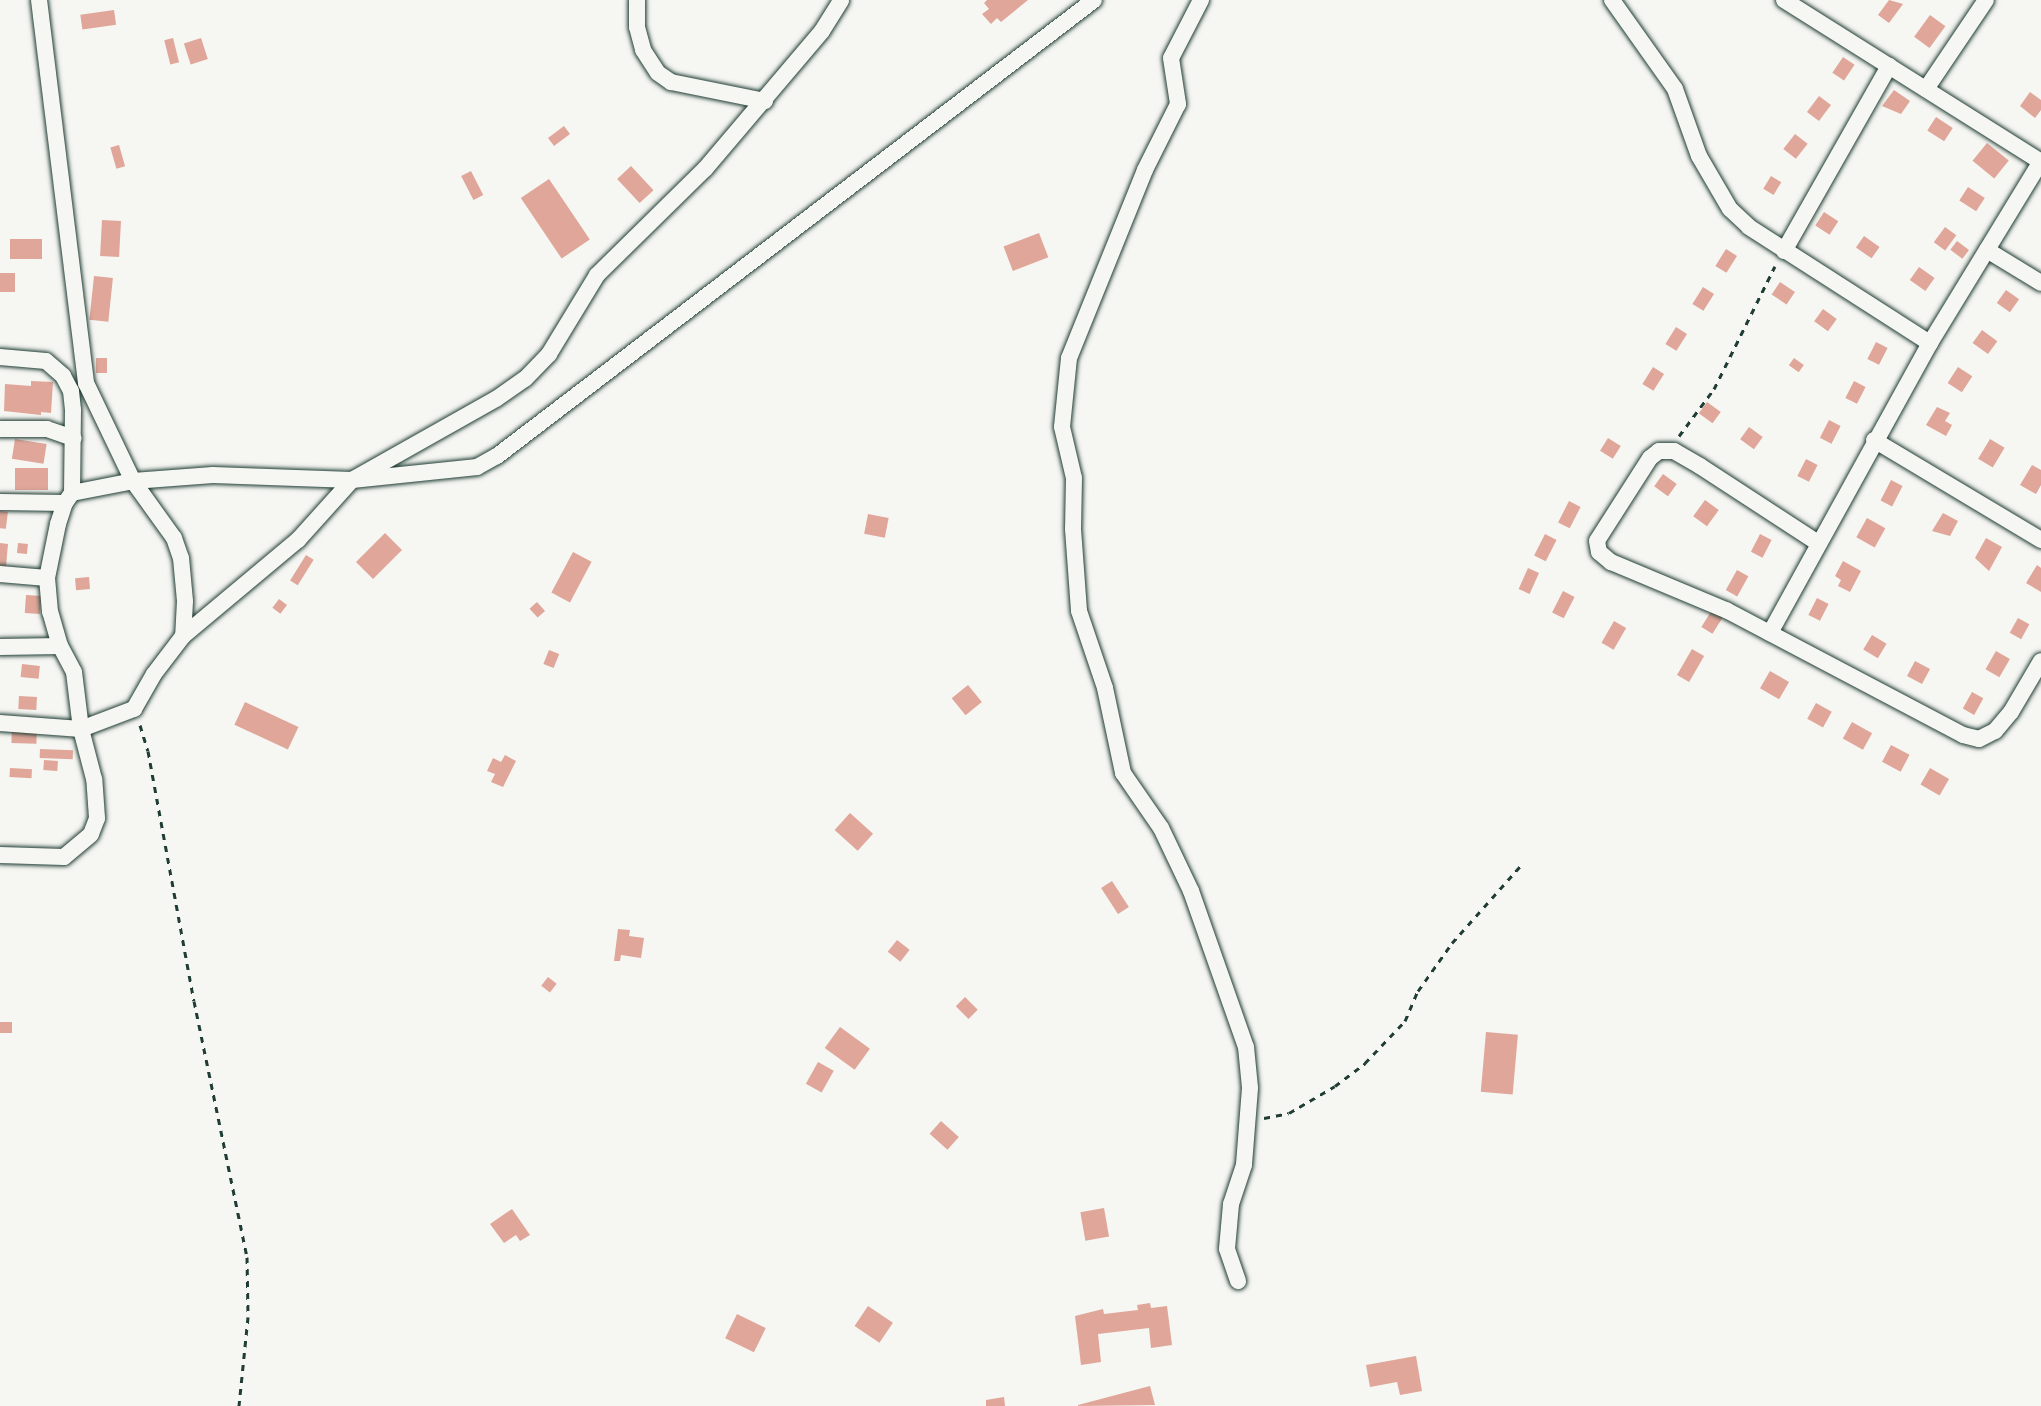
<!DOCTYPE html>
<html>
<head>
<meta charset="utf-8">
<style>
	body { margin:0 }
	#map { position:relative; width:2041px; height:1406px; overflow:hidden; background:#f6f6f2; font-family:Sriracha,sans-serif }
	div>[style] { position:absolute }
	.building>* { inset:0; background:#dfa699; transform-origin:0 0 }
	.path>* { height:3px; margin-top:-1.5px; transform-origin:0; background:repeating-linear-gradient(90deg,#1f3d34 0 6px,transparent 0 12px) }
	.roads { filter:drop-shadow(0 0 2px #1f3d34) drop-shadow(0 0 2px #1f3d34) }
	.minor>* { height:16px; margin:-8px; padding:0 8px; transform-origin:8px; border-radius:8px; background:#f6f6f2 }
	span { translate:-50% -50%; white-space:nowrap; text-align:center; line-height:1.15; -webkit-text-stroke:6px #f6f6f2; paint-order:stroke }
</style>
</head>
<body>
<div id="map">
	<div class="building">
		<i style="clip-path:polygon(987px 0,1028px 0,1001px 22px,997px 18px,991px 24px,982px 14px,989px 9px,984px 3px)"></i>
		<i style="clip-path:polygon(1889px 0,1903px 4px,1889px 23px,1878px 15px)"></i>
		<i style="left:114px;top:10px;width:15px;height:34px;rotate:82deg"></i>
		<i style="left:1930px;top:15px;width:19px;height:27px;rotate:36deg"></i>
		<i style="left:173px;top:38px;width:25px;height:9px;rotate:76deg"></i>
		<i style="left:201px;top:38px;width:22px;height:18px;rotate:72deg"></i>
		<i style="left:1843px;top:57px;width:14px;height:19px;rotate:34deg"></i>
		<i style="clip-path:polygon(1894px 90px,1910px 101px,1901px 114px,1882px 106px)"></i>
		<i style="clip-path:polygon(2030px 92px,2041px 100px,2041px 110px,2035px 118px,2020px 106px)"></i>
		<i style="left:1819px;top:96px;width:15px;height:20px;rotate:37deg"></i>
		<i style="left:1936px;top:117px;width:20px;height:16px;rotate:33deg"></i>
		<i style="left:564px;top:126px;width:10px;height:20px;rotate:53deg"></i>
		<i style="left:1795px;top:134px;width:16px;height:19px;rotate:38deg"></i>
		<i style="left:1987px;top:143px;width:28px;height:23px;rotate:39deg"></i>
		<i style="left:119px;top:145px;width:22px;height:9px;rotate:74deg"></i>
		<i style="left:631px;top:166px;width:33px;height:19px;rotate:47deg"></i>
		<i style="left:471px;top:171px;width:27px;height:11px;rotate:63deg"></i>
		<i style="left:1771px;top:176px;width:12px;height:15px;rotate:31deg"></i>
		<i style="left:549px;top:179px;width:73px;height:34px;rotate:56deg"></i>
		<i style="left:1968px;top:187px;width:20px;height:16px;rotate:33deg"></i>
		<i style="left:1824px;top:212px;width:17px;height:16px;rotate:33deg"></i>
		<i style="left:102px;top:220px;width:19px;height:36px;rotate:3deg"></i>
		<i style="left:1945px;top:227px;width:14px;height:19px;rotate:36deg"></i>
		<i style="left:1039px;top:233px;width:26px;height:38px;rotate:69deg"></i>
		<i style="left:1864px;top:236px;width:19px;height:14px;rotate:35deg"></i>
		<i style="left:10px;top:239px;width:32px;height:20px"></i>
		<i style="left:1957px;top:241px;width:15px;height:11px;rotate:37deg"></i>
		<i style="left:1726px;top:249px;width:13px;height:20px;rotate:32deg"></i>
		<i style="left:1919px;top:267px;width:19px;height:16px;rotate:35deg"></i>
		<i style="left:0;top:273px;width:15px;height:19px"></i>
		<i style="left:94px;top:276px;width:19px;height:44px;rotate:6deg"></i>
		<i style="left:1780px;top:282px;width:18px;height:15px;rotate:34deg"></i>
		<i style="left:1703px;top:287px;width:13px;height:20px;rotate:32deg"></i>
		<i style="left:2006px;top:290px;width:16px;height:16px;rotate:35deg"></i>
		<i style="left:1823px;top:309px;width:17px;height:15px;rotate:36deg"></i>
		<i style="left:1676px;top:327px;width:13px;height:20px;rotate:32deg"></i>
		<i style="left:1982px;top:330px;width:19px;height:16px;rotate:36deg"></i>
		<i style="left:1876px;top:342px;width:13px;height:19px;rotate:27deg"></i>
		<i style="left:107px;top:358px;width:15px;height:11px;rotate:90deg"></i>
		<i style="left:1794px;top:358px;width:12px;height:9px;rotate:35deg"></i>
		<i style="left:1653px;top:367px;width:13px;height:20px;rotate:32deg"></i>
		<i style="left:1958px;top:367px;width:17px;height:19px;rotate:33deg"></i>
		<i style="clip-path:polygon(31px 381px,53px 382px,51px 413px,41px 412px,41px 415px,4px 411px,5px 384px,31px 386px)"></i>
		<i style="left:1854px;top:381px;width:13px;height:19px;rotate:27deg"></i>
		<i style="left:1707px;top:402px;width:17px;height:14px;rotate:36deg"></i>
		<i style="clip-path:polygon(1937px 407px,1950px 413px,1945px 421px,1952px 425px,1946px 436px,1926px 425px)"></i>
		<i style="left:1829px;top:420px;width:13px;height:20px;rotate:27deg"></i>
		<i style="left:1749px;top:427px;width:17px;height:15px;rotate:36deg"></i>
		<i style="left:1608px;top:438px;width:15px;height:15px;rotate:32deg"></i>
		<i style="left:15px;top:439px;width:32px;height:20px;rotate:9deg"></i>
		<i style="left:1990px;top:439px;width:17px;height:23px;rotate:31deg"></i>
		<i style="left:1806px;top:459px;width:13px;height:19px;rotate:27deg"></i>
		<i style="clip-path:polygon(2032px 465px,2041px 470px,2041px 485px,2036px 494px,2020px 485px)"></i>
		<i style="left:15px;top:468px;width:33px;height:22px"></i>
		<i style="left:1663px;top:474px;width:17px;height:15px;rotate:36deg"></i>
		<i style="left:1891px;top:480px;width:13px;height:23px;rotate:27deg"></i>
		<i style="left:1705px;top:500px;width:17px;height:20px;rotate:36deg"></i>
		<i style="left:1569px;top:501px;width:13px;height:24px;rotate:27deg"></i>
		<i style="left:0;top:511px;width:8px;height:17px;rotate:7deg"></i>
		<i style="clip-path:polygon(1943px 513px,1958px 521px,1950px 536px,1932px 531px)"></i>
		<i style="left:868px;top:514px;width:21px;height:20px;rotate:11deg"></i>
		<i style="left:1867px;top:518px;width:21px;height:22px;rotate:29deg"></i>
		<i style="left:385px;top:533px;width:24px;height:41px;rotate:45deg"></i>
		<i style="left:1545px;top:534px;width:13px;height:24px;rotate:27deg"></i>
		<i style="left:1760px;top:534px;width:13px;height:20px;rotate:27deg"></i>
		<i style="clip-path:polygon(1986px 538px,2002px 547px,1989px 571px,1975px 558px)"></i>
		<i style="clip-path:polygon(0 543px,8px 544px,6px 566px,0 565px)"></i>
		<i style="left:18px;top:543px;width:10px;height:10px;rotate:6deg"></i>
		<i style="left:573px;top:552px;width:21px;height:46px;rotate:28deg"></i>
		<i style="left:306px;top:555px;width:9px;height:30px;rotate:32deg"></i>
		<i style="clip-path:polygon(1843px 561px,1861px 571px,1850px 592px,1838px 586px,1841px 580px,1835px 576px)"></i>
		<i style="clip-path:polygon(2037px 565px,2041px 568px,2041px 592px,2026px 583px)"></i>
		<i style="left:1528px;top:568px;width:12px;height:23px;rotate:24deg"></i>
		<i style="left:1737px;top:570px;width:13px;height:23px;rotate:29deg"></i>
		<i style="left:89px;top:577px;width:12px;height:14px;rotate:85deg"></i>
		<i style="left:1563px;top:591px;width:13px;height:24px;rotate:27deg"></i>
		<i style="left:26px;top:595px;width:15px;height:18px;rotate:4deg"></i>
		<i style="left:1817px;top:598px;width:13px;height:19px;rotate:27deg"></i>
		<i style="left:279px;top:599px;width:10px;height:11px;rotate:37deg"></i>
		<i style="left:537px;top:602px;width:12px;height:10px;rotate:48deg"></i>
		<i style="left:1712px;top:610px;width:13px;height:20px;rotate:32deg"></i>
		<i style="left:2018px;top:618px;width:13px;height:17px;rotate:29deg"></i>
		<i style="left:1614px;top:621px;width:14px;height:25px;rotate:30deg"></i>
		<i style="left:1872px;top:635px;width:17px;height:17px;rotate:31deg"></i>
		<i style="left:1692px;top:649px;width:14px;height:30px;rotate:30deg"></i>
		<i style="left:549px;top:650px;width:11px;height:15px;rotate:22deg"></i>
		<i style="left:1996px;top:651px;width:16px;height:21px;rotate:30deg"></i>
		<i style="left:1915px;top:661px;width:17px;height:17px;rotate:28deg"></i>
		<i style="left:22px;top:664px;width:18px;height:13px;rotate:6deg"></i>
		<i style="left:1770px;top:671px;width:22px;height:20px;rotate:30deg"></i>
		<i style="left:968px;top:685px;width:22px;height:21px;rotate:51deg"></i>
		<i style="left:1972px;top:692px;width:13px;height:19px;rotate:29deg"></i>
		<i style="left:19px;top:696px;width:18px;height:13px;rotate:3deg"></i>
		<i style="left:245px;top:702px;width:59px;height:25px;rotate:25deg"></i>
		<i style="left:1816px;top:703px;width:18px;height:18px;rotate:29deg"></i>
		<i style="left:1852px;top:722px;width:23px;height:19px;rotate:29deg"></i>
		<i style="left:12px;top:726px;width:25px;height:17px;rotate:2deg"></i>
		<i style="left:1891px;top:745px;width:21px;height:19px;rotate:28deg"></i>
		<i style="left:40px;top:749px;width:33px;height:9px;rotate:2deg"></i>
		<i style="clip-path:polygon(505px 755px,516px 761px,503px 787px,491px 782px,495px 774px,487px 771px,493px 758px,501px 762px)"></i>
		<i style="left:44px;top:760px;width:14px;height:10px;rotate:4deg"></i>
		<i style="left:10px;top:768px;width:22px;height:9px;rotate:3deg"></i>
		<i style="left:1930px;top:768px;width:22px;height:19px;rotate:30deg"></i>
		<i style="left:850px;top:813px;width:31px;height:23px;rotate:42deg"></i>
		<i style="left:1112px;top:881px;width:31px;height:13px;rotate:57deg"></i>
		<i style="clip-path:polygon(618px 929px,630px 930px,629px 936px,644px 938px,641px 958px,621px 955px,620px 961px,614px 961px)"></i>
		<i style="left:897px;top:940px;width:16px;height:15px;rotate:38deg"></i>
		<i style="left:548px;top:977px;width:11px;height:11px;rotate:38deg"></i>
		<i style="left:965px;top:997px;width:18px;height:13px;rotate:45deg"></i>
		<i style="left:0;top:1022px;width:12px;height:11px"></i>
		<i style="left:840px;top:1027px;width:37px;height:26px;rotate:36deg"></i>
		<i style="left:1486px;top:1032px;width:32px;height:60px;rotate:5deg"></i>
		<i style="left:818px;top:1062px;width:18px;height:25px;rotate:29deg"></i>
		<i style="left:941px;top:1121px;width:24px;height:17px;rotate:42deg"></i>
		<i style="left:1104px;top:1208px;width:29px;height:24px;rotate:80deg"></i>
		<i style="clip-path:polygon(512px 1209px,530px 1235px,520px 1241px,516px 1235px,504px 1243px,490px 1224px)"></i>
		<i style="clip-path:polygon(1150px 1303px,1151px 1308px,1167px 1306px,1172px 1345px,1151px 1348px,1149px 1328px,1098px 1334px,1101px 1362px,1081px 1365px,1075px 1316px,1103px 1309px,1104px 1314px,1138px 1310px,1137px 1305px)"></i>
		<i style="left:868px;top:1306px;width:30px;height:24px;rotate:34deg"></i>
		<i style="left:737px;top:1314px;width:32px;height:27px;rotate:26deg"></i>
		<i style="clip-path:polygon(1416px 1356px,1422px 1391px,1400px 1395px,1397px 1382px,1370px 1387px,1366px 1365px)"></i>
		<i style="clip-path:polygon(1150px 1386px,1155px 1405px,1078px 1406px,1078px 1405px)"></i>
		<i style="clip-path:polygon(1004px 1397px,1005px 1406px,986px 1406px,986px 1400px)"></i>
	</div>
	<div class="path">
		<i style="left:1679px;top:436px;width:59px;rotate:-53.3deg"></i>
		<i style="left:1714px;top:389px;width:137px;rotate:-63.6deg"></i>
		<i style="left:140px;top:725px;width:27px;rotate:73deg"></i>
		<i style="left:148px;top:751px;width:254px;rotate:79.6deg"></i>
		<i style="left:194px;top:1001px;width:261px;rotate:78.3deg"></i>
		<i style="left:247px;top:1257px;width:60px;rotate:89deg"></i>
		<i style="left:248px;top:1317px;width:89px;rotate:95.8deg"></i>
		<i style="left:1264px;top:1118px;width:25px;rotate:-11deg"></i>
		<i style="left:1289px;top:1113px;width:53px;rotate:-30.4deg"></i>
		<i style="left:1335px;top:1086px;width:38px;rotate:-37deg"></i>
		<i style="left:1365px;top:1063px;width:58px;rotate:-46.4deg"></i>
		<i style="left:1405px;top:1021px;width:33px;rotate:-67deg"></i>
		<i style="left:1418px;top:991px;width:59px;rotate:-54.7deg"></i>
		<i style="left:1452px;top:943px;width:107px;rotate:-48.4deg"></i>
	</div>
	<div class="roads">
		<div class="minor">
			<i style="left:39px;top:0;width:386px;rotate:83deg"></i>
			<i style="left:86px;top:383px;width:109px;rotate:64.4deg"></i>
			<i style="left:133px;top:481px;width:70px;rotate:54.3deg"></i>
			<i style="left:174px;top:538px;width:21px;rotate:71deg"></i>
			<i style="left:181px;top:558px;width:43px;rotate:84.7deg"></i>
			<i style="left:185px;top:601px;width:35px;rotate:93deg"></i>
			<i style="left:637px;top:0;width:27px;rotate:90deg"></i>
			<i style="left:637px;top:27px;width:24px;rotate:75deg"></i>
			<i style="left:643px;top:50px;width:27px;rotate:57deg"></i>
			<i style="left:658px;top:73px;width:16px;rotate:35deg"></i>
			<i style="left:671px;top:82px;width:96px;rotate:11.4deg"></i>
			<i style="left:1201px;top:0;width:65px;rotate:117.3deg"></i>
			<i style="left:1171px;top:58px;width:47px;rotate:81.3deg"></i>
			<i style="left:1178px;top:104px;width:74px;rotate:116.6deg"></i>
			<i style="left:1145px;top:170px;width:203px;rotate:112deg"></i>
			<i style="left:1069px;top:358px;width:69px;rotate:95.8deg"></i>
			<i style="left:1062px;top:427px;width:52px;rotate:76.8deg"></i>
			<i style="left:1074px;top:478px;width:51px;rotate:91.1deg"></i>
			<i style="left:1073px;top:529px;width:82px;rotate:85.8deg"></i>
			<i style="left:1079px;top:611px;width:81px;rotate:71.3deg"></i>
			<i style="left:1105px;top:688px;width:87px;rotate:78deg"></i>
			<i style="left:1123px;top:773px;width:67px;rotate:55.4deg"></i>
			<i style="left:1161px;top:828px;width:70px;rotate:64.5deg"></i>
			<i style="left:1191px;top:891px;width:165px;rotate:70.6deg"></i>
			<i style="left:1246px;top:1047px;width:41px;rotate:84.4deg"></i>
			<i style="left:1250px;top:1088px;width:77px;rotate:94.5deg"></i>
			<i style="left:1244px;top:1165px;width:41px;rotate:108.4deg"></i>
			<i style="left:1231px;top:1204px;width:45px;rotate:95.1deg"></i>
			<i style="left:1227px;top:1249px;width:34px;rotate:71deg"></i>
			<i style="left:1612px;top:0;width:109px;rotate:54.7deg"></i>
			<i style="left:1675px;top:89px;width:71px;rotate:70.3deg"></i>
			<i style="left:1699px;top:156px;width:61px;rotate:59.7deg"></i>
			<i style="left:1730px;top:209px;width:26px;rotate:43deg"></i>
			<i style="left:1749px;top:227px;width:215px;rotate:32.7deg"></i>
			<i style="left:1784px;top:0;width:304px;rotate:32.2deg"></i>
			<i style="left:1926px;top:89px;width:107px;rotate:-56deg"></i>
			<i style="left:1987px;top:250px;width:63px;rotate:31.4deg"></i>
			<i style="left:1784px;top:251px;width:213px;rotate:-60.4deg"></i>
			<i style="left:0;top:357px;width:46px;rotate:5deg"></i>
			<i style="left:46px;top:361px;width:23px;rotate:41deg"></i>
			<i style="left:63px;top:376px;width:17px;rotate:62deg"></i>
			<i style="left:71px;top:391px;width:19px;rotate:84deg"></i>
			<i style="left:73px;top:410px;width:83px;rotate:90.7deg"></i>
			<i style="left:0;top:429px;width:47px"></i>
			<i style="left:47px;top:429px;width:28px;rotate:19deg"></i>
			<i style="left:1874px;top:440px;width:195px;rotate:30.9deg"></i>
			<i style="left:0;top:502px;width:65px;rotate:0.9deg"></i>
			<i style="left:1818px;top:543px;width:141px;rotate:-146.9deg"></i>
			<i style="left:1700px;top:466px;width:30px;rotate:-150deg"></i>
			<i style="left:1674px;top:451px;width:15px;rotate:180deg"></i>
			<i style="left:1659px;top:451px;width:11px;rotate:142deg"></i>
			<i style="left:1650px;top:458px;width:98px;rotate:122.6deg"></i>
			<i style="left:1597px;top:541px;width:11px;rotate:80deg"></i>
			<i style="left:1599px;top:552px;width:16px;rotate:40deg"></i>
			<i style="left:1611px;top:562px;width:125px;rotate:22.7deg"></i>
			<i style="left:1726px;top:610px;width:268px;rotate:27.8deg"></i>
			<i style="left:1963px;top:735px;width:16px;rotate:14deg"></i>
			<i style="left:1979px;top:739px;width:18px;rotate:-27deg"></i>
			<i style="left:1995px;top:731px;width:25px;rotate:-50deg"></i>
			<i style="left:2011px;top:712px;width:59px;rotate:-59.5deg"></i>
			<i style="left:0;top:574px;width:47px;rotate:4.9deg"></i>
			<i style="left:1770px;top:633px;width:331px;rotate:-61.1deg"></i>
			<i style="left:1930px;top:343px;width:213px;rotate:-58.6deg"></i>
			<i style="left:0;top:647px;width:60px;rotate:-1deg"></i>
			<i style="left:0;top:723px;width:81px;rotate:4.2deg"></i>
			<i style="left:81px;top:729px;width:57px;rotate:-20.7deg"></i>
			<i style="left:134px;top:709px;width:40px;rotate:-60.3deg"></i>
			<i style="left:154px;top:674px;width:48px;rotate:-52.7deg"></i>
			<i style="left:183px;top:636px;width:150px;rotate:-39.9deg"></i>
			<i style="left:298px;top:540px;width:81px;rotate:-48deg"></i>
			<i style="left:352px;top:480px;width:165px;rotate:-29.4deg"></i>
			<i style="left:496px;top:399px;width:35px;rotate:-35deg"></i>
			<i style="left:525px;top:379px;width:35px;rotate:-46deg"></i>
			<i style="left:549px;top:354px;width:92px;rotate:-58.7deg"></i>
			<i style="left:597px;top:275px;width:151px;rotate:-44.5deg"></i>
			<i style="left:705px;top:169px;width:181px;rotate:-49.7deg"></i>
			<i style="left:822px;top:31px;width:36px;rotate:-58deg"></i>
			<i style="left:0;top:855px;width:64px;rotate:1.8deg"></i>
			<i style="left:64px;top:857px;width:35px;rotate:-40deg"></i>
			<i style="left:91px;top:834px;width:17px;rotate:-69deg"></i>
			<i style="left:97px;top:818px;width:39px;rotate:-94deg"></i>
			<i style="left:94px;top:779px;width:52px;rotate:-104.6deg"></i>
			<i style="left:81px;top:729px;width:57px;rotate:-97deg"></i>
			<i style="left:74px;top:672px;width:30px;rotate:-118deg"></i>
			<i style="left:60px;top:646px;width:35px;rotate:-106deg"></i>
			<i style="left:50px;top:612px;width:34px;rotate:-95deg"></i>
			<i style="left:47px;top:578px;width:55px;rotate:-78.5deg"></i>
			<i style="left:58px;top:524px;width:22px;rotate:-72deg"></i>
			<i style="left:65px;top:503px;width:12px;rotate:-55deg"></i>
			<i style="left:72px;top:493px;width:62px;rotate:-11.1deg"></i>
			<i style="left:133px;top:481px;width:80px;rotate:-4.3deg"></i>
			<i style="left:213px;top:475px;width:139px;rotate:2.1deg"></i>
			<i style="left:352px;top:480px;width:126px;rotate:-5.9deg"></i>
			<i style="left:477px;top:467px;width:23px;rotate:-29deg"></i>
			<i style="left:497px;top:456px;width:751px;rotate:-37.37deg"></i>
		</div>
	</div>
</div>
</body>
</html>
